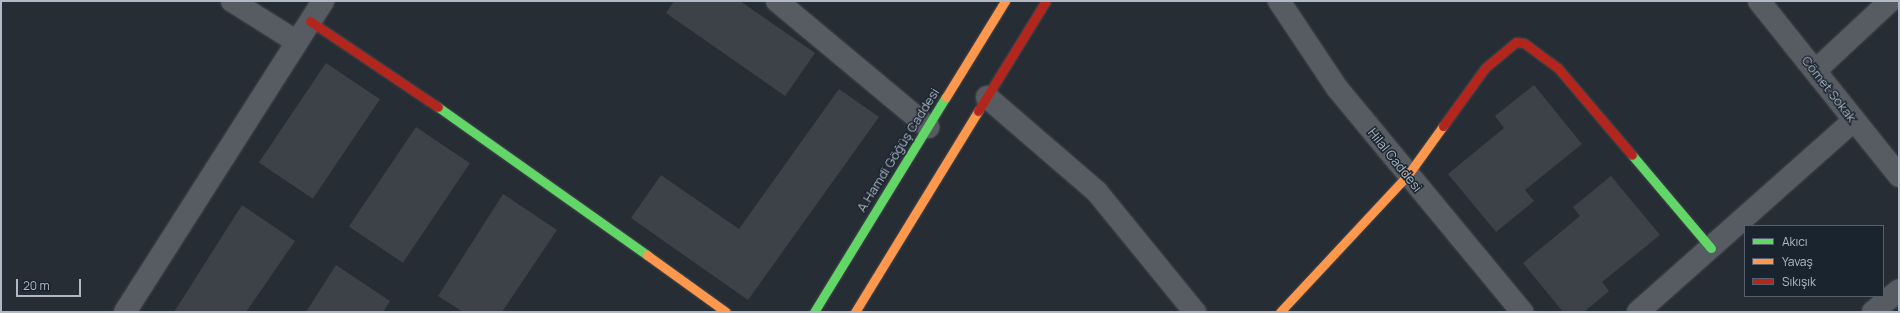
<!DOCTYPE html>
<html>
<head>
<meta charset="utf-8">
<style>
	body { margin:0 }
	#map { position:relative; width:1900px; height:313px; overflow:hidden; background:#272d34; font-family:Manrope,sans-serif }
	div>[style] { position:absolute }
	.building>* { inset:0; background:#3c4248; transform-origin:0 0 }
	.roads { filter:drop-shadow(0 0 1px #43484d) drop-shadow(0 0 1px #43484d) }
	.street>* { height:22px; margin:-11px; padding:0 11px; transform-origin:11px; border-radius:11px; background:#575c63 }
	.fast>* { height:9px; margin:-4.5px; padding:0 4.5px; transform-origin:4.5px; border-radius:4.5px; background:#63d668 }
	.slow>* { height:9px; margin:-4.5px; padding:0 4.5px; transform-origin:4.5px; border-radius:4.5px; background:#ff974d }
	.jam>* { height:9px; margin:-4.5px; padding:0 4.5px; transform-origin:4.5px; border-radius:4.5px; background:#b3261e }
	span { translate:-50% -50%; white-space:nowrap; text-align:center; line-height:1.15; -webkit-text-stroke:3px #1a242f; paint-order:stroke }
	.street-label { font-size:13px; color:#b0bac7 }
	.frame { position:absolute; inset:0; border:2px solid #b0bac7; pointer-events:none }
	.legend { position:absolute; left:1744px; top:225px; width:140px; height:72px; box-sizing:border-box; background:#1a242f; border:1px solid #56606c; margin:0; padding:5px 7px; list-style:none; font-size:12px; color:#b0bac7 }
	.legend li { display:flex; align-items:center; gap:8px; height:20px }
	.legend b { width:20px; border:1px solid #56606c }
	.scale { position:absolute; left:16px; top:279px; width:65px; height:18px; box-sizing:border-box; border:2px solid #b0bac7; border-top:0; padding-left:5px; font-size:12px; line-height:14px; white-space:nowrap; color:#b0bac7; -webkit-text-stroke:3px #1a242f; paint-order:stroke }
</style>
</head>
<body>
<div id="map">
	<div class="building">
		<i style="clip-path:polygon(674px 1px,740px 1px,815px 53px,785px 96px,666px 13px)"></i>
		<i style="left:326px;top:63px;width:65px;height:120px;rotate:34deg"></i>
		<i style="clip-path:polygon(1534px 85px,1582px 144px,1525px 190px,1534px 201px,1496px 232px,1448px 174px,1504px 128px,1495px 116px)"></i>
		<i style="clip-path:polygon(839px 89px,879px 117px,748px 300px,631px 218px,661px 175px,739px 229px)"></i>
		<i style="left:416px;top:127px;width:65px;height:120px;rotate:34deg"></i>
		<i style="clip-path:polygon(1611px 176px,1660px 235px,1602px 282px,1609px 291px,1584px 312px,1563px 312px,1523px 263px,1580px 216px,1573px 207px)"></i>
		<i style="clip-path:polygon(503px 194px,557px 230px,502px 312px,463px 312px,438px 296px)"></i>
		<i style="clip-path:polygon(242px 205px,295px 241px,246px 312px,174px 312px)"></i>
		<i style="clip-path:polygon(336px 265px,390px 301px,383px 312px,306px 312px)"></i>
	</div>
	<div class="roads">
		<div class="street">
			<i style="left:232px;top:1px;width:77px;rotate:32.2deg"></i>
			<i style="left:777px;top:1px;width:197px;rotate:39.8deg"></i>
			<i style="left:1279px;top:1px;width:105px;rotate:56.3deg"></i>
			<i style="left:1337px;top:88px;width:291px;rotate:50.4deg"></i>
			<i style="left:1759px;top:1px;width:224px;rotate:51.3deg"></i>
			<i style="left:1815px;top:71px;width:103px;rotate:-43deg"></i>
			<i style="left:987px;top:97px;width:145px;rotate:40.8deg"></i>
			<i style="left:1097px;top:192px;width:155px;rotate:50.8deg"></i>
			<i style="left:125px;top:312px;width:369px;rotate:-57.5deg"></i>
			<i style="left:1638px;top:312px;width:289px;rotate:-41.6deg"></i>
			<i style="left:1873px;top:312px;width:34px;rotate:-40deg"></i>
		</div>
		<div class="fast">
			<i style="left:438px;top:107px;width:256px;rotate:35.3deg"></i>
			<i style="left:1632px;top:155px;width:122px;rotate:49.7deg"></i>
			<i style="left:814px;top:312px;width:252px;rotate:-58.5deg"></i>
		</div>
		<div class="slow">
			<i style="left:946px;top:97px;width:113px;rotate:-58.4deg"></i>
			<i style="left:647px;top:255px;width:97px;rotate:35.8deg"></i>
			<i style="left:855px;top:312px;width:236px;rotate:-58.5deg"></i>
			<i style="left:1280px;top:312px;width:186px;rotate:-47deg"></i>
			<i style="left:1407px;top:176px;width:62px;rotate:-54.2deg"></i>
		</div>
		<div class="jam">
			<i style="left:310px;top:21px;width:154px;rotate:33.9deg"></i>
			<i style="left:978px;top:111px;width:129px;rotate:-58.3deg"></i>
			<i style="left:1443px;top:126px;width:72px;rotate:-54.1deg"></i>
			<i style="left:1485px;top:68px;width:40px;rotate:-40deg"></i>
			<i style="left:1516px;top:42px;width:8px;rotate:7deg"></i>
			<i style="left:1524px;top:43px;width:42px;rotate:36.3deg"></i>
			<i style="left:1558px;top:68px;width:114px;rotate:49.6deg"></i>
		</div>
	</div>
	<div class="street-label">
		<span style="left:1829px;top:89px;rotate:52deg">Cömet Sokak</span>
		<span style="left:898px;top:150px;rotate:-58deg">A.Hamdi Göğüş Caddesi</span>
		<span style="left:1395px;top:160px;rotate:51deg">Hilal Caddesi</span>
	</div>
	<div class="frame"></div>
	<ul class="legend">
	<li><b style="height:5px;background:#63d668"></b>Akıcı</li>
	<li><b style="height:5px;background:#ff974d"></b>Yavaş</li>
	<li><b style="height:5px;background:#b3261e"></b>Sıkışık</li>
	</ul>
	<div class="scale">20 m</div>
</div>
</body>
</html>
